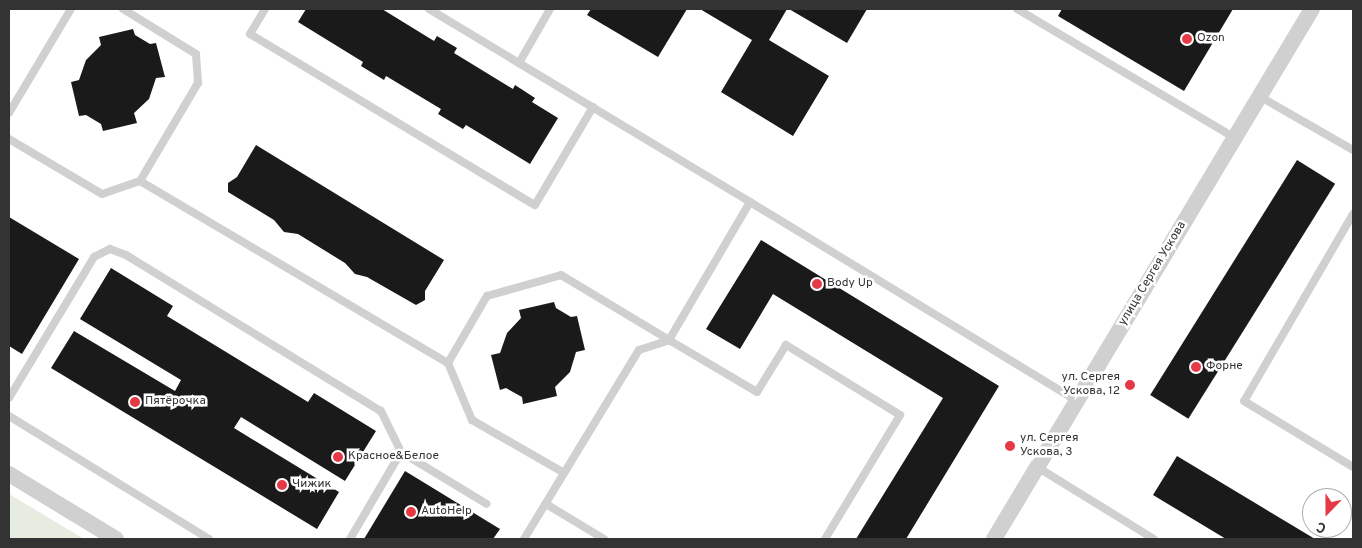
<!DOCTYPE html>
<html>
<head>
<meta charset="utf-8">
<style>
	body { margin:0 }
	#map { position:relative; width:1362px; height:548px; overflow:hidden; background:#fff; font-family:Overpass,sans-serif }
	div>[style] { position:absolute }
	.green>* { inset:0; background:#e6ecdf }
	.building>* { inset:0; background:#1a1a1a; transform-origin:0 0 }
	.service>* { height:8px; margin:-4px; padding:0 4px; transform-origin:4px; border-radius:4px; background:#d0d0d0 }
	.minor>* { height:16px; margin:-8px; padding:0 8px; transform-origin:8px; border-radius:8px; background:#d0d0d0 }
	.dots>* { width:14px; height:14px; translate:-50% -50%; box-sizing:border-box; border:2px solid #fff; border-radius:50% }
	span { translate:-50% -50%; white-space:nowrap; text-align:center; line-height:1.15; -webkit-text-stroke:5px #fff; paint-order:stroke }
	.poi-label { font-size:12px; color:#333 }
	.left { translate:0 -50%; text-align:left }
	.right { translate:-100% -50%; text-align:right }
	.street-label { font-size:12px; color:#333 }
	.frame { position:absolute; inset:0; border:10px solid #333; pointer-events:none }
	.north { position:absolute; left:1302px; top:488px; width:50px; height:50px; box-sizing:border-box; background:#fff; border:1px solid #adadad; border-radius:50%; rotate:202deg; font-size:14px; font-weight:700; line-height:20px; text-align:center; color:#333 }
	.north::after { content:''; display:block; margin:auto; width:18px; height:22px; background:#e63946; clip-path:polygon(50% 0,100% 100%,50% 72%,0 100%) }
</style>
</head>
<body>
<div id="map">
	<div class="green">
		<i style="clip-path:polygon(9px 494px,84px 539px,9px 539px)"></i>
	</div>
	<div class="building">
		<i style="clip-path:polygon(306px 9px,382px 9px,434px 41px,437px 36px,457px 48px,454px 53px,513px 89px,515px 85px,535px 98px,532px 102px,558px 118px,530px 164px,466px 125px,463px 129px,438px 114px,441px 109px,386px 76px,384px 80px,361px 66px,363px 62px,298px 22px)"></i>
		<i style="clip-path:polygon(591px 9px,687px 9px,658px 57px,587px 15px)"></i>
		<i style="clip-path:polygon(700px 9px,787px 9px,769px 40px,829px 76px,793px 136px,721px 92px,752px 40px)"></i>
		<i style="clip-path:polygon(789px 9px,867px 9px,847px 43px)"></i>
		<i style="clip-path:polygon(1062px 9px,1233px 9px,1184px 91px,1058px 16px)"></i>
		<i style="clip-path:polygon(133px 29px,135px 35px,150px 44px,156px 43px,165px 77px,156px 78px,149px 99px,134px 113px,137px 123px,103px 131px,101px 124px,86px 115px,79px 116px,71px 82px,79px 80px,86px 60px,101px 45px,99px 37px)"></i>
		<i style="clip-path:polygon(256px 145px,444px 260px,425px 291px,425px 300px,416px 305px,367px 277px,355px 274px,345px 263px,298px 234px,284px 232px,274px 220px,228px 192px,228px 183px,237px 177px)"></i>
		<i style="left:1297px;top:160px;width:45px;height:277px;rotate:32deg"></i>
		<i style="clip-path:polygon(9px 217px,79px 259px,22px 354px,9px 346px)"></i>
		<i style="clip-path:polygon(761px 240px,999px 386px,906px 539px,856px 539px,943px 398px,773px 294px,740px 349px,706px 329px)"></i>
		<i style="clip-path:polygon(111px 268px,173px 306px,167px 316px,308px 402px,314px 393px,376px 431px,345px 481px,241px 417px,234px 428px,339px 492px,317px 529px,51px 368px,74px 331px,175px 391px,181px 380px,80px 319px)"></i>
		<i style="clip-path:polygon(554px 302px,556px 308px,571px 317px,577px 316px,585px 350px,576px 352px,570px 372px,555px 387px,557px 396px,523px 404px,522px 397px,506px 388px,500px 390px,491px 355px,500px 353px,507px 333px,521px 318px,519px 310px)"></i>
		<i style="clip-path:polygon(1177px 456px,1315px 539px,1226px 539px,1153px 495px)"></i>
		<i style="clip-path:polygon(405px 471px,500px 529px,493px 539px,364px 539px)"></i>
	</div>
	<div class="service">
		<i style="left:265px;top:9px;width:29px;rotate:121deg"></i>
		<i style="left:250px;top:34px;width:332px;rotate:31deg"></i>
		<i style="left:535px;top:205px;width:114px;rotate:-59.4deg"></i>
		<i style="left:429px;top:9px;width:375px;rotate:31deg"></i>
		<i style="left:1017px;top:9px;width:253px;rotate:30.6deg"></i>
		<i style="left:519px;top:63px;width:62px;rotate:-60.1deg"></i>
		<i style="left:1259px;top:96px;width:108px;rotate:29.9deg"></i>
		<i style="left:9px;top:113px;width:121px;rotate:-59.2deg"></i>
		<i style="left:9px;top:139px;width:108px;rotate:30.6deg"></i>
		<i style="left:102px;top:194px;width:40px;rotate:-18.9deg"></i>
		<i style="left:140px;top:181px;width:114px;rotate:-59.4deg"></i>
		<i style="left:198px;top:83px;width:29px;rotate:-94deg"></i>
		<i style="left:196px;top:54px;width:86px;rotate:-148.3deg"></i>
		<i style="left:140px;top:181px;width:358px;rotate:30.6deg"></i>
		<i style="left:448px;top:363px;width:78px;rotate:-59.8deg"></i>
		<i style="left:487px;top:296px;width:77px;rotate:-15.8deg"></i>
		<i style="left:561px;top:275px;width:126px;rotate:31deg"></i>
		<i style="left:1353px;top:214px;width:216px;rotate:120.2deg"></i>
		<i style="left:1244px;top:401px;width:127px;rotate:31.2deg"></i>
		<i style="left:448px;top:363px;width:62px;rotate:67.2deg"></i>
		<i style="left:472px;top:420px;width:106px;rotate:29.9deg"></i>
		<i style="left:9px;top:398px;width:165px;rotate:-58.9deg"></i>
		<i style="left:94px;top:257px;width:18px;rotate:-27deg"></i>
		<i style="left:110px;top:249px;width:17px;rotate:21deg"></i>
		<i style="left:126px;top:255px;width:299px;rotate:31.5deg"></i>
		<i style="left:381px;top:411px;width:46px;rotate:64deg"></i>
		<i style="left:9px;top:416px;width:235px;rotate:31.6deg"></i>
		<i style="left:1037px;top:467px;width:137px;rotate:31.6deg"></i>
		<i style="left:546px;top:504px;width:68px;rotate:31.1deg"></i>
		<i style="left:350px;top:539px;width:101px;rotate:-59.6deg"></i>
		<i style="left:401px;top:452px;width:100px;rotate:31.2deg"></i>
		<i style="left:524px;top:539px;width:221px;rotate:-58.7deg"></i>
		<i style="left:639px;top:350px;width:32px;rotate:-18deg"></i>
		<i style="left:825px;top:539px;width:145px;rotate:-58.8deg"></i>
		<i style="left:900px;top:415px;width:134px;rotate:-148.4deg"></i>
		<i style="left:786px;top:345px;width:55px;rotate:121.7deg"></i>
		<i style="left:757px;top:392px;width:102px;rotate:-149.4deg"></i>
		<i style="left:669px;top:340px;width:160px;rotate:-59.6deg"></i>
		<i style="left:750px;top:202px;width:383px;rotate:31.3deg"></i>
	</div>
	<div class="minor">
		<i style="left:9px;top:474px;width:125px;rotate:31.3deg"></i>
		<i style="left:994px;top:539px;width:618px;rotate:-59.04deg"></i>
	</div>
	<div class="dots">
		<i style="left:1187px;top:39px;background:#e63946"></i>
		<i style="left:817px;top:284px;background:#e63946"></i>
		<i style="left:1196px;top:367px;background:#e63946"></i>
		<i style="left:1130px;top:385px;background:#e63946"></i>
		<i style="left:135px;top:402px;background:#e63946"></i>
		<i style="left:1010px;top:446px;background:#e63946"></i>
		<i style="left:338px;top:457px;background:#e63946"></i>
		<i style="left:282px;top:485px;background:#e63946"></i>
		<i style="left:411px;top:512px;background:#e63946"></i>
	</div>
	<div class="poi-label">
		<span class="left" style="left:1197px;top:39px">Ozon</span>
		<span class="left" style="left:827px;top:284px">Body Up</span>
		<span class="left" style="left:1206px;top:367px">Форне</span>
		<span class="right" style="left:1120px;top:385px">ул. Сергея<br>Ускова, 12</span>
		<span class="left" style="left:145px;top:402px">Пятёрочка</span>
		<span class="left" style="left:1020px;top:446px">ул. Сергея<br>Ускова, 3</span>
		<span class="left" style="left:348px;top:457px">Красное&amp;Белое</span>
		<span class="left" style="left:292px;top:485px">Чижик</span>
		<span class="left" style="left:421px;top:512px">AutoHelp</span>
	</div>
	<div class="street-label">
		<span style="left:1153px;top:274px;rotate:-59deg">улица Сергея Ускова</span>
	</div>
	<div class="frame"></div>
	<div class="north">С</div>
</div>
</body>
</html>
